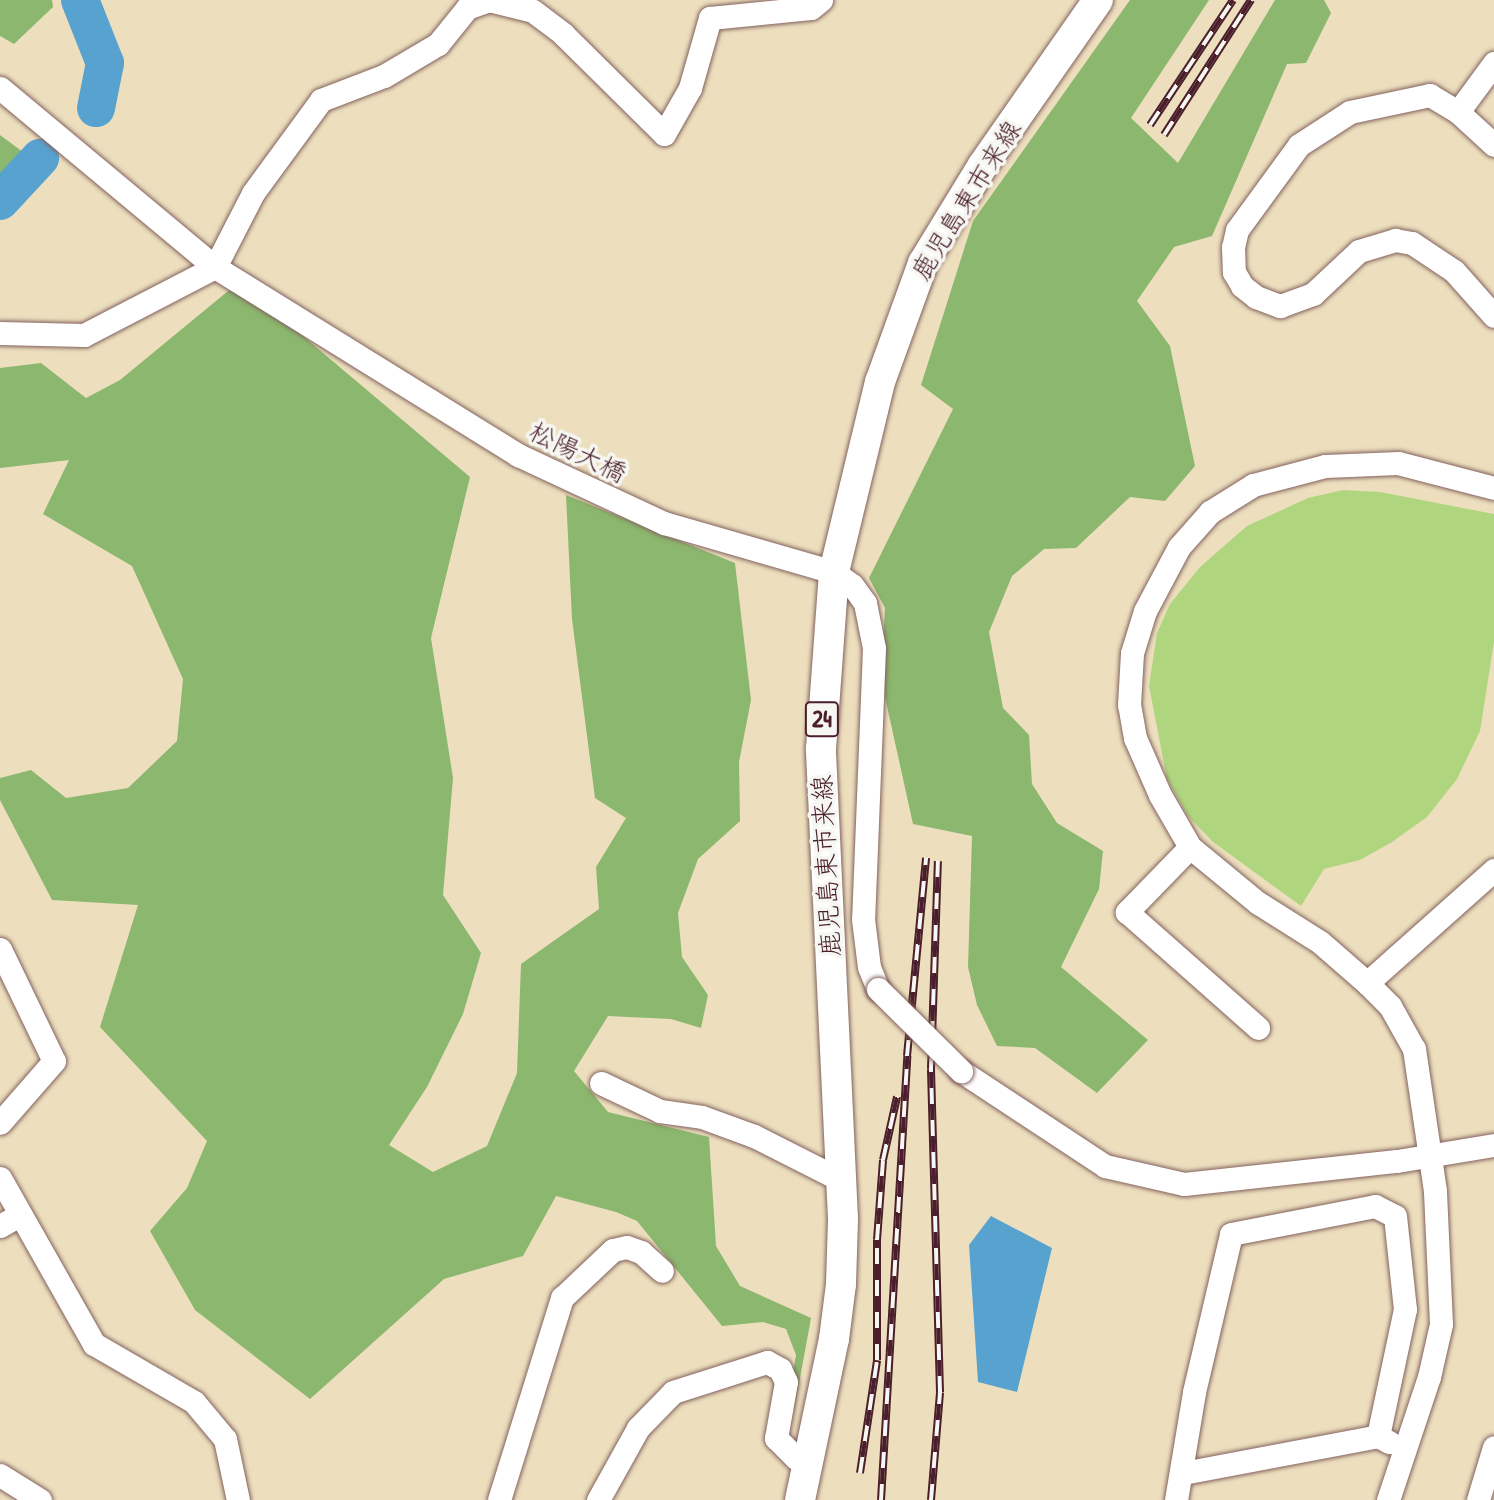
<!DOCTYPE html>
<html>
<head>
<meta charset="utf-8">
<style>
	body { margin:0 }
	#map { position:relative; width:1494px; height:1500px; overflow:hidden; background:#eddfbe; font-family:"Patrick Hand","Klee One",sans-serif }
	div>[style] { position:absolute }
	.green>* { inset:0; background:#afd67f }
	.forest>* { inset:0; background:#8bb76e }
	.water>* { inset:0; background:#58a2cf }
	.river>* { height:38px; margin:-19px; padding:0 19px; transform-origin:19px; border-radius:19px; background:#58a2cf }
	.roads { filter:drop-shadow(0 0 2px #83625e) drop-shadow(0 0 2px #83625e) }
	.minor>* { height:23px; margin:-11.5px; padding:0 11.5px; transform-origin:11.5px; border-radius:11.5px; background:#fff }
	.major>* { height:30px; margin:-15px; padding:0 15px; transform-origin:15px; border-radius:15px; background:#fff }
	.rail>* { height:8px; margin-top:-4px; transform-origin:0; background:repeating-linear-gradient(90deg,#f6f6f2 0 16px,#4a1f2b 0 32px); box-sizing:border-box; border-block:2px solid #4a1f2b }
	.bridges { filter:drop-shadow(0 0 2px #83625e) drop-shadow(0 0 2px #83625e) }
	.minor-bridge>* { height:23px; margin:-11.5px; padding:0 11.5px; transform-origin:11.5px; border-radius:11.5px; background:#fff }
	span { translate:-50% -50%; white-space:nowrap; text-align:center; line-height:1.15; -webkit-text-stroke:7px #f6f6f2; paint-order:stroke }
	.shield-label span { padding:2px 5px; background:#f6f6f2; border:2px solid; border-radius:5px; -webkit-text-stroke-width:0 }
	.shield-label { font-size:24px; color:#4a1f2b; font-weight:700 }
	.street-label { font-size:26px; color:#4a1f2b }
</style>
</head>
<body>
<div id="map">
	<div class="green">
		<i style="clip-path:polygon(1343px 490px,1380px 492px,1494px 514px,1494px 642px,1480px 731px,1457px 779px,1427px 817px,1392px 842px,1360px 860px,1324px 869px,1301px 906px,1213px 842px,1188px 816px,1167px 779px,1149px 686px,1157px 633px,1170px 604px,1200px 567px,1247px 526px,1308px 498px)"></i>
	</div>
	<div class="forest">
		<i style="clip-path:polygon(0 0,52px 0,53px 7px,14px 44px,0 36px)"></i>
		<i style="clip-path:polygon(1130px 0,1209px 0,1131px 118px,1178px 163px,1275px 0,1324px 0,1331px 13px,1306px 63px,1287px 64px,1212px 236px,1174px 247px,1137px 301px,1170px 346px,1195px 466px,1165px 501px,1130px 497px,1076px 548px,1044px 549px,1012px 576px,989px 632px,1003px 708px,1029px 735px,1032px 784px,1057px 823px,1103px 851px,1099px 889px,1061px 967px,1148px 1040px,1097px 1093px,1035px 1048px,997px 1046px,977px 1005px,968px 967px,972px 836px,913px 824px,881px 679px,885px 608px,869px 578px,953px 409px,921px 385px,973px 221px)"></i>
		<i style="clip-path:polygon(0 135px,27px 155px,0 185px)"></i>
		<i style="clip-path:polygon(239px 282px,470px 477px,431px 638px,453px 778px,443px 895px,481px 953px,463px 1014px,427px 1087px,389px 1145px,433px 1172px,487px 1146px,517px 1073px,521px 964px,599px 909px,596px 867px,626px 818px,595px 798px,572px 619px,566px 495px,735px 563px,751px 700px,739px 762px,740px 821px,698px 859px,678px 913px,682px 957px,708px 995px,701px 1028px,671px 1019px,608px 1016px,574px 1071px,608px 1112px,709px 1137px,716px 1246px,740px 1286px,811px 1318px,794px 1411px,789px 1396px,796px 1355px,786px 1329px,763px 1322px,722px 1326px,637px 1221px,616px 1212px,556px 1196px,523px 1256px,444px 1279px,310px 1399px,195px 1310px,150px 1231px,187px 1188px,207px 1141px,100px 1027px,138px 905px,52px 900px,0 800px,0 778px,31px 770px,66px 798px,128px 788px,177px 741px,183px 679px,132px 566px,43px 514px,69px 460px,0 468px,0 368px,41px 363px,86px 398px,120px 380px)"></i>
	</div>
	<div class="water">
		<i style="clip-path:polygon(991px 1216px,1052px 1248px,1017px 1392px,978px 1382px,969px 1245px)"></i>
	</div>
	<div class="river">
		<i style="left:80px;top:0;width:68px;rotate:68.4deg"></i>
		<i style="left:105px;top:63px;width:46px;rotate:101.3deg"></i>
		<i style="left:0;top:201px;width:59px;rotate:-47.1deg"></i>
	</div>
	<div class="roads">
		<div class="minor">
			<i style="left:0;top:88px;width:280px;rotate:39.8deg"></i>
			<i style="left:215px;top:267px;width:357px;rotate:31.8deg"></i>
			<i style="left:518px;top:455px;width:161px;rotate:25deg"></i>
			<i style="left:664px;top:523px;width:177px;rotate:16.1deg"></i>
			<i style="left:834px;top:572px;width:22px;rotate:36deg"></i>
			<i style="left:852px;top:585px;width:22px;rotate:54deg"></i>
			<i style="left:865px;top:603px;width:46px;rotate:78.7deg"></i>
			<i style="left:874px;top:648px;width:271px;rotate:92.3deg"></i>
			<i style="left:863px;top:919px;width:48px;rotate:82.9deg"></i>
			<i style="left:869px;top:967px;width:24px;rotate:68deg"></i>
			<i style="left:1458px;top:112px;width:61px;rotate:-53.7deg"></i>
			<i style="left:1494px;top:145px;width:49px;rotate:-137.5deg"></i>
			<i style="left:1458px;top:112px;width:33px;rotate:-149deg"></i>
			<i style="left:1430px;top:95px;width:82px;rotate:168deg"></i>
			<i style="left:1350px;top:112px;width:61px;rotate:147.1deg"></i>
			<i style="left:1299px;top:145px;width:105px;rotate:126.1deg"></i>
			<i style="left:1237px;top:230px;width:17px;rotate:103deg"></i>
			<i style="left:1233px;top:247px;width:25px;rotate:88deg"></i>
			<i style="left:1234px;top:272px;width:16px;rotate:60deg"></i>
			<i style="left:1242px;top:286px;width:18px;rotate:38deg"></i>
			<i style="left:1256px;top:297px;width:26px;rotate:21deg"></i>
			<i style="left:1280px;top:306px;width:35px;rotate:-20deg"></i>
			<i style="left:1313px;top:294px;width:63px;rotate:-43.1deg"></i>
			<i style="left:1359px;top:251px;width:38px;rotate:-17deg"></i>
			<i style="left:1395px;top:240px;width:17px;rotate:10deg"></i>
			<i style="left:1412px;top:243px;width:50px;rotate:33.7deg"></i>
			<i style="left:1454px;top:271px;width:60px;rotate:48.4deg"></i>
			<i style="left:0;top:333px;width:84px;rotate:1.4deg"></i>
			<i style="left:84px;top:335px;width:148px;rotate:-27.4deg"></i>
			<i style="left:215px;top:267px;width:83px;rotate:-62.8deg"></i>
			<i style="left:253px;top:193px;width:115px;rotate:-53.8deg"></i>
			<i style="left:321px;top:100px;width:67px;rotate:-20.9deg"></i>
			<i style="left:384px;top:76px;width:63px;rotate:-30.7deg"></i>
			<i style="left:438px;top:44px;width:46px;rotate:-51.1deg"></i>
			<i style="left:467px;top:8px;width:23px;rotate:-20deg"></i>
			<i style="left:489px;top:0;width:45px;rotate:14deg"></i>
			<i style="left:533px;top:11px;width:38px;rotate:37deg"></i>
			<i style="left:563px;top:34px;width:142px;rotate:44.7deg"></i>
			<i style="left:664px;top:134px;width:53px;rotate:-60.5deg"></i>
			<i style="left:690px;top:88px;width:73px;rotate:-74.1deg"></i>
			<i style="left:710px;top:18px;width:101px;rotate:-5.7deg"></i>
			<i style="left:811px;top:8px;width:13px;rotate:-39deg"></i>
			<i style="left:1190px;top:847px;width:91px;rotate:134.1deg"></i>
			<i style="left:1127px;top:912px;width:175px;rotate:41.5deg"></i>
			<i style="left:0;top:949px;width:124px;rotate:64.3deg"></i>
			<i style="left:54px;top:1061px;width:82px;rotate:131.1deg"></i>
			<i style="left:1367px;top:983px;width:170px;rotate:-41.7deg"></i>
			<i style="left:961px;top:1071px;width:173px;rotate:33.4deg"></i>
			<i style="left:1105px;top:1166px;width:81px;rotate:12.8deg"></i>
			<i style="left:1184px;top:1184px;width:214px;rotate:-6.2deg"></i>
			<i style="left:1397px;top:1161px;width:98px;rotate:-9.4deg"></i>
			<i style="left:601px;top:1083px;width:65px;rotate:25.4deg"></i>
			<i style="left:660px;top:1111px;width:42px;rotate:8.1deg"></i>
			<i style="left:702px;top:1117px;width:55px;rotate:20.1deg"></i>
			<i style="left:754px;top:1136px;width:97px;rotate:26.8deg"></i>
			<i style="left:0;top:1178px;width:191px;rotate:60.5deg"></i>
			<i style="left:94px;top:1344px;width:116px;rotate:30.1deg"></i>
			<i style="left:194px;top:1402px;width:48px;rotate:50deg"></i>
			<i style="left:225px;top:1439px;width:62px;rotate:78deg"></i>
			<i style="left:0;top:1226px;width:22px;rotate:-30deg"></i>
			<i style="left:1183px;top:1473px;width:198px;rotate:-10.7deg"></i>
			<i style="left:1378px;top:1436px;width:13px;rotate:29deg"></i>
			<i style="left:0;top:1475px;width:47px;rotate:32deg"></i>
			<i style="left:499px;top:1500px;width:212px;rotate:-72.7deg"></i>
			<i style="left:562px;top:1298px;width:70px;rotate:-43.3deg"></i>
			<i style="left:613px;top:1250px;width:14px;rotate:-12deg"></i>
			<i style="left:627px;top:1247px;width:15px;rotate:20deg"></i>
			<i style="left:641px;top:1252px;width:28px;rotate:42deg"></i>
			<i style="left:598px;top:1500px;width:82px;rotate:-60.9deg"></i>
			<i style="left:638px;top:1428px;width:50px;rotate:-45.8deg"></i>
			<i style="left:673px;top:1392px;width:99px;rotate:-17.7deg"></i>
			<i style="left:767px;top:1362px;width:15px;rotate:28deg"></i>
			<i style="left:780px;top:1369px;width:14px;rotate:65deg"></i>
			<i style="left:786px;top:1382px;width:57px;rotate:100.1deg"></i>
			<i style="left:776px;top:1438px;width:28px;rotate:45deg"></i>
			<i style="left:796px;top:1458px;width:15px;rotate:4deg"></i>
			<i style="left:1176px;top:1500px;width:109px;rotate:-80.5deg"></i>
			<i style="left:1194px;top:1392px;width:162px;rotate:-76.8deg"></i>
			<i style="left:1231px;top:1234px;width:147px;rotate:-11deg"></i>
			<i style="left:1375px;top:1206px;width:22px;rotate:27deg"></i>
			<i style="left:1395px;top:1216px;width:94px;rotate:83.9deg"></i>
			<i style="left:1405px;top:1309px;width:130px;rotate:102deg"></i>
			<i style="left:1388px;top:1500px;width:130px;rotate:-71.6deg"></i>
			<i style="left:1429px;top:1377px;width:54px;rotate:-77.2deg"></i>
			<i style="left:1441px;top:1324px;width:133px;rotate:-92.6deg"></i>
			<i style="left:1435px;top:1191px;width:144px;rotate:-98.4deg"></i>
			<i style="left:1414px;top:1049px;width:49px;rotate:-119.2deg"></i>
			<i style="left:1390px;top:1006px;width:33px;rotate:-135deg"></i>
			<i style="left:1367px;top:983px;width:62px;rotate:-138.9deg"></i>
			<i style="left:1320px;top:942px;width:73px;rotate:-147.8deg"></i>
			<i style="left:1258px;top:903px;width:88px;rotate:-140.5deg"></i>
			<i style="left:1190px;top:847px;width:60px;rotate:-120deg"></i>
			<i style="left:1160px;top:795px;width:62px;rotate:-113.7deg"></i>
			<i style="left:1135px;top:738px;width:34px;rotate:-100deg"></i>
			<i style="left:1129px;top:705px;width:52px;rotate:-86.7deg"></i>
			<i style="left:1132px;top:653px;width:44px;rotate:-72.8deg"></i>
			<i style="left:1145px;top:611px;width:72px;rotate:-62deg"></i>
			<i style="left:1179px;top:547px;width:47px;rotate:-48.5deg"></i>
			<i style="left:1210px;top:512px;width:51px;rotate:-32.1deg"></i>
			<i style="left:1253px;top:485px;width:74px;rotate:-14.8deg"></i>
			<i style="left:1325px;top:466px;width:73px;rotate:-2.4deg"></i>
			<i style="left:1398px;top:463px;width:99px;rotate:14.6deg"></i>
			<i style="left:1478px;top:1500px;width:55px;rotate:-73.2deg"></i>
		</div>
		<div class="major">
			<i style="left:800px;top:1500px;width:165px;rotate:-78.1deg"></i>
			<i style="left:834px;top:1339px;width:55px;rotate:-82.7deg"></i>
			<i style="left:841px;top:1284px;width:65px;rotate:-88.2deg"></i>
			<i style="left:843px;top:1219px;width:471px;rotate:-92.7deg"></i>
			<i style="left:821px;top:749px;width:177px;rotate:-85.8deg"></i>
			<i style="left:834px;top:572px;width:195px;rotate:-76.4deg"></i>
			<i style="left:880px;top:382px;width:127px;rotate:-70.1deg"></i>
			<i style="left:923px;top:263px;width:115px;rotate:-58.5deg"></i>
			<i style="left:983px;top:165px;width:201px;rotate:-55.1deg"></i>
		</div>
	</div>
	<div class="rail">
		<i style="left:1150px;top:125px;width:150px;rotate:-56.4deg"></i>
		<i style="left:1164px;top:135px;width:161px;rotate:-57.2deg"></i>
		<i style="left:860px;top:1473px;width:114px;rotate:-81.4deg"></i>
		<i style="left:877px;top:1360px;width:120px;rotate:-90deg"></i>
		<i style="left:877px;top:1240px;width:80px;rotate:-85.7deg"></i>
		<i style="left:883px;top:1160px;width:65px;rotate:-77.5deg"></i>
		<i style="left:881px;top:1500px;width:445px;rotate:-86.6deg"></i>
		<i style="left:907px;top:1056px;width:199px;rotate:-84.5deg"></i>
		<i style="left:931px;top:1500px;width:108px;rotate:-85.2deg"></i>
		<i style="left:940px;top:1392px;width:323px;rotate:-91.6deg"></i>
		<i style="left:931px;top:1069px;width:208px;rotate:-88.1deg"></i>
	</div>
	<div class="bridges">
		<div class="minor-bridge">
			<i style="left:878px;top:989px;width:117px;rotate:44.7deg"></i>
		</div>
	</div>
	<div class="shield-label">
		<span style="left:822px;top:719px">24</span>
	</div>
	<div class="street-label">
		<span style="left:966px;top:200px;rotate:-58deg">鹿児島東市来線</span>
		<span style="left:578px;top:452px;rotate:26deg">松陽大橋</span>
		<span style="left:826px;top:866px;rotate:-93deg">鹿児島東市来線</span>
	</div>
</div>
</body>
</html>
